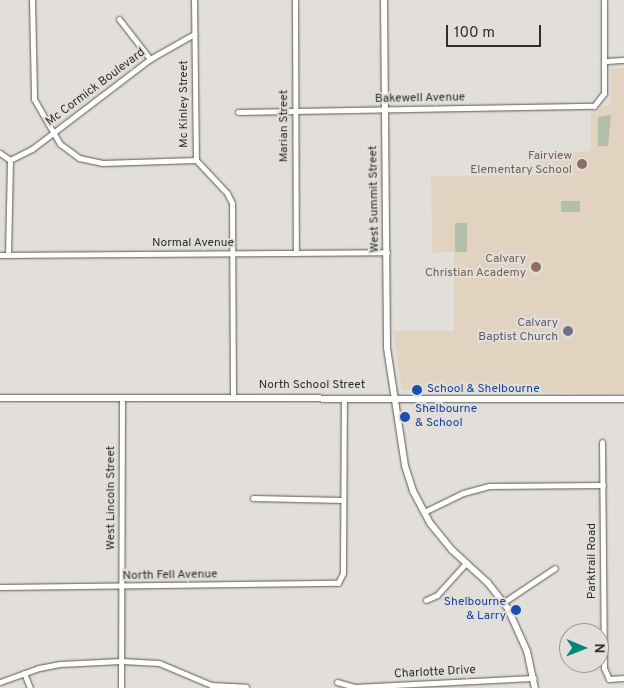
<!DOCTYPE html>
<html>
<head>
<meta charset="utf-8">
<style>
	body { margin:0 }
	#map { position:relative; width:624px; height:688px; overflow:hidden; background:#e2dfda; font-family:Overpass,sans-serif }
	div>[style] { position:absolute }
	.education>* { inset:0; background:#e2d3c1 }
	.green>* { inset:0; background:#b2beaa; transform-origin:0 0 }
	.roads { filter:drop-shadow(0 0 1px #5a5753) drop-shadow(0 0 1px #5a5753) }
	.minor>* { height:5px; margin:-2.5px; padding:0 2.5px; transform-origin:2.5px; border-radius:2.5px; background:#fff }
	.tertiary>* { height:6px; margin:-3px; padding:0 3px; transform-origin:3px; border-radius:3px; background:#fff }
	.dots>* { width:14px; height:14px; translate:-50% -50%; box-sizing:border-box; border:2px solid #e2dfda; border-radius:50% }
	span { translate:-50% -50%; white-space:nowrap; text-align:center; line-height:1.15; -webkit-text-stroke:4px #e2dfda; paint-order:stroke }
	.street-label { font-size:12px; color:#302f2d }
	.education-label { font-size:12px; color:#785e54 }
	.right { translate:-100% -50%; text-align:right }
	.worship-label { font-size:12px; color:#5b616d }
	.transit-label { font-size:12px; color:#164399 }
	.left { translate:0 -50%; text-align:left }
	.north { position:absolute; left:559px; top:623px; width:50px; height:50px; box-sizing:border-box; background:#e2dfda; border:1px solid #9b9995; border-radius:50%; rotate:91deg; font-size:14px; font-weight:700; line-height:20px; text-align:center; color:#302f2d }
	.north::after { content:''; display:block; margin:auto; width:18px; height:22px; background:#008c74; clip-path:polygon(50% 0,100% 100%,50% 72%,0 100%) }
	.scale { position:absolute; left:446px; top:25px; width:95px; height:22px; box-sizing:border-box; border:2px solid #302f2d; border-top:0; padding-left:6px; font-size:15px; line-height:18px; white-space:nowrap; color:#302f2d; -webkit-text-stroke:4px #e2dfda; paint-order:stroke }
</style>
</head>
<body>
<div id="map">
	<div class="education">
		<i style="clip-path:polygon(624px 68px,624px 394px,402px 390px,393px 331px,454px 331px,454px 252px,432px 253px,431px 176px,539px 175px,539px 154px,591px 151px,591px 112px,611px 103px,611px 69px)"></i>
	</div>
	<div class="green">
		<i style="clip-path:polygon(611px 115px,608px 146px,598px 146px,598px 117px)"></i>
		<i style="left:561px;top:201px;width:19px;height:11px"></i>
		<i style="left:455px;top:223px;width:12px;height:29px"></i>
	</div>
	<div class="roads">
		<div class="minor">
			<i style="left:32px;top:0;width:99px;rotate:88.8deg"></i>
			<i style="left:34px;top:99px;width:52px;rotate:60deg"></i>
			<i style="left:60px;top:144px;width:24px;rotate:36deg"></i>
			<i style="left:79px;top:158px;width:24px;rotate:12deg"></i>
			<i style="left:102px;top:163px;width:94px;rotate:-1.8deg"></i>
			<i style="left:194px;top:0;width:160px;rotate:89.3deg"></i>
			<i style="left:196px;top:160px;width:45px;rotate:46.8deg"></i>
			<i style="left:227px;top:193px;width:11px;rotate:63deg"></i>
			<i style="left:232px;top:203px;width:195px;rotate:89.7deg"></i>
			<i style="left:295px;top:0;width:253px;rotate:89.8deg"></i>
			<i style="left:119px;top:19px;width:51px;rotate:52.2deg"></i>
			<i style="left:604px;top:61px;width:20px;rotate:-3deg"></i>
			<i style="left:238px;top:112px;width:356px;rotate:-1deg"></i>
			<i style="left:594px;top:106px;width:16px;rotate:-52deg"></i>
			<i style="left:604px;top:93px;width:93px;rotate:-90deg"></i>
			<i style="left:0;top:153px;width:12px;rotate:35deg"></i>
			<i style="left:10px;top:160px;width:95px;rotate:91.2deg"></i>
			<i style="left:10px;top:160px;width:25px;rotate:-27deg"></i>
			<i style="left:32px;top:149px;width:148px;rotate:-37.3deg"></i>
			<i style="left:150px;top:59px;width:51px;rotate:-29.6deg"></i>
			<i style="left:0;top:255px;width:387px;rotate:-0.4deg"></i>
			<i style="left:602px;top:442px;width:226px;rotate:89.5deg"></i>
			<i style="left:604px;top:668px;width:12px;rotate:66deg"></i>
			<i style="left:609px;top:679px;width:15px;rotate:-4deg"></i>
			<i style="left:253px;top:498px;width:90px;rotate:1.3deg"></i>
			<i style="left:424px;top:512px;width:43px;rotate:-26deg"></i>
			<i style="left:463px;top:493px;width:27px;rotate:-15deg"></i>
			<i style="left:489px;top:486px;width:114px;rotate:-0.5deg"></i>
			<i style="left:0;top:587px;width:338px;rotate:-0.7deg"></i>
			<i style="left:338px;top:583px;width:11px;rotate:-63deg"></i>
			<i style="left:343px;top:573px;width:175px;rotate:-89.7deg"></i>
			<i style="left:426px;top:600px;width:12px;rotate:-24deg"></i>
			<i style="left:437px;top:595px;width:43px;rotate:-47.8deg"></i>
			<i style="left:504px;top:602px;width:61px;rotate:-33.7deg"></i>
			<i style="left:24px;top:673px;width:16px;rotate:68deg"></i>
			<i style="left:0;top:682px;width:41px;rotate:-19.7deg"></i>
			<i style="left:39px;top:668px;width:21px;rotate:-11deg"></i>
			<i style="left:60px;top:664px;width:61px;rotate:-2.8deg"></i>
			<i style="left:121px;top:661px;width:38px;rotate:3deg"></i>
			<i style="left:159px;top:663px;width:56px;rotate:22.9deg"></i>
			<i style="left:211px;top:685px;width:35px;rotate:3deg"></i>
			<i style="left:337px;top:682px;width:18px;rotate:16deg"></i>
			<i style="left:354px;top:687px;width:180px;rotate:-2.9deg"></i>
			<i style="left:121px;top:688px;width:291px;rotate:-89.8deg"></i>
		</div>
		<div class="tertiary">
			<i style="left:384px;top:0;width:348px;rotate:89.5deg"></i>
			<i style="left:387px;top:348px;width:119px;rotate:81.3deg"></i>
			<i style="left:405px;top:466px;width:26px;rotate:72deg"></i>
			<i style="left:413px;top:491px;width:36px;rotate:62deg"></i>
			<i style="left:430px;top:523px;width:35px;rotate:51deg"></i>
			<i style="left:452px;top:550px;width:49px;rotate:42.5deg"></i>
			<i style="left:488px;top:583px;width:33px;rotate:52deg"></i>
			<i style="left:508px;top:609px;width:46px;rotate:65.7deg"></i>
			<i style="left:527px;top:651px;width:38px;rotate:78deg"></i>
			<i style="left:0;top:398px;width:624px;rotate:0.09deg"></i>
		</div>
	</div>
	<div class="dots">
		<i style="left:582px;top:164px;background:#8d6e63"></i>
		<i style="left:536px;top:267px;background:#8d6e63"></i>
		<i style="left:568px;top:331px;background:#6b7280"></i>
		<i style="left:417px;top:390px;background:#1a4fb4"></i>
		<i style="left:405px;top:417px;background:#1a4fb4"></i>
		<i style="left:516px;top:610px;background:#1a4fb4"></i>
	</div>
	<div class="street-label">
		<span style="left:96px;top:88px;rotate:-37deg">Mc Cormick Boulevard</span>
		<span style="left:420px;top:99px;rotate:-1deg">Bakewell Avenue</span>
		<span style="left:185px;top:104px;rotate:-90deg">Mc Kinley Street</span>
		<span style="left:285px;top:126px;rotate:-90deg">Marian Street</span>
		<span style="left:375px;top:199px;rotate:-91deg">West Summit Street</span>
		<span style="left:193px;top:244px">Normal Avenue</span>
		<span style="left:312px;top:386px">North School Street</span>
		<span style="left:112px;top:498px;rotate:-90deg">West Lincoln Street</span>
		<span style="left:593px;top:561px;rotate:-90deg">Parktrail Road</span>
		<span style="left:170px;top:576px;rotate:-1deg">North Fell Avenue</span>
		<span style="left:435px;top:673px;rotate:-3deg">Charlotte Drive</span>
	</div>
	<div class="education-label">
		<span class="right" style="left:572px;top:164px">Fairview<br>Elementary School</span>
		<span class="right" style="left:526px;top:267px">Calvary<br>Christian Academy</span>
	</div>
	<div class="worship-label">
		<span class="right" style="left:558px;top:331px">Calvary<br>Baptist Church</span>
	</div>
	<div class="transit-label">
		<span class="left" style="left:427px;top:390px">School &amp; Shelbourne</span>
		<span class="left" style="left:415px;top:417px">Shelbourne<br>&amp; School</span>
		<span class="right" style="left:506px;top:610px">Shelbourne<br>&amp; Larry</span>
	</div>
	<div class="north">N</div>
	<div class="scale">100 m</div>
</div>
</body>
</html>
